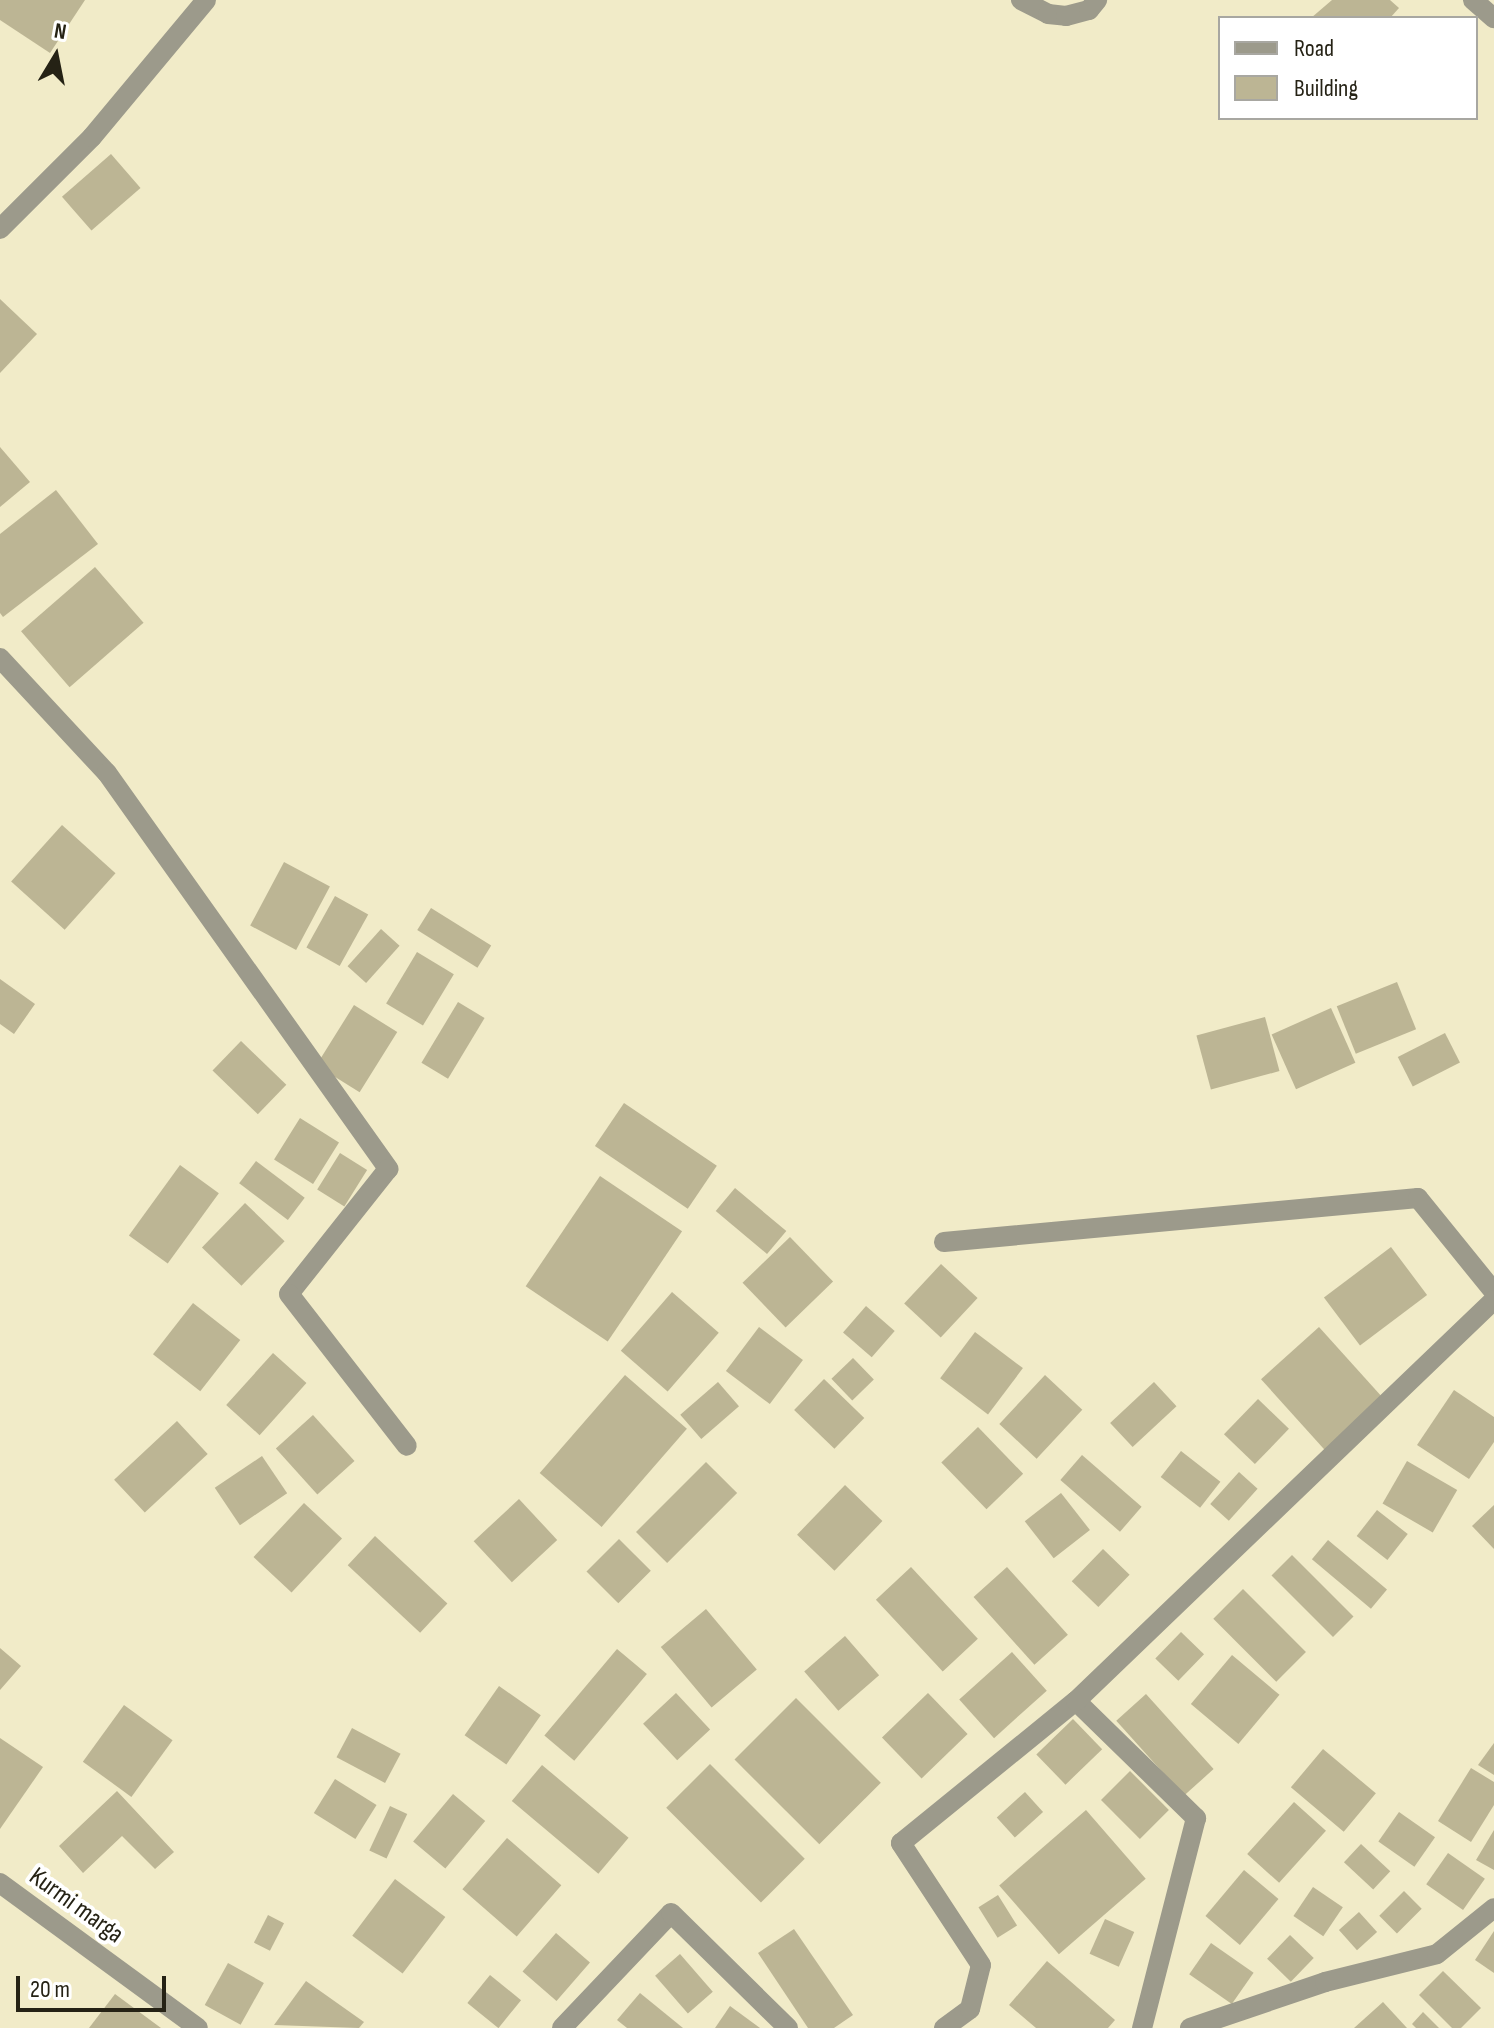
<!DOCTYPE html>
<html>
<head>
<meta charset="utf-8">
<style>
	body { margin:0 }
	#map { position:relative; width:1494px; height:2028px; overflow:hidden; background:#f1ebc8; font-family:"Sofia Sans Condensed",sans-serif }
	div>[style] { position:absolute }
	.building>* { inset:0; background:#bcb594; transform-origin:0 0 }
	.minor>* { height:20px; margin:-10px; padding:0 10px; transform-origin:10px; border-radius:10px; background:#9c9a8b }
	span { translate:-50% -50%; white-space:nowrap; text-align:center; line-height:1.15; -webkit-text-stroke:8px #fff; paint-order:stroke }
	.street-label { font-size:26px; color:#252215 }
	.legend { position:absolute; left:1218px; top:16px; width:260px; height:104px; box-sizing:border-box; background:#fff; border:2px solid #a8a7a1; margin:0; padding:10px 14px; list-style:none; font-size:24px; color:#252215 }
	.legend li { display:flex; align-items:center; gap:16px; height:40px }
	.legend b { width:40px; border:2px solid #a8a7a1 }
	.north { position:absolute; left:16px; top:16px; width:80px; height:80px; -webkit-text-stroke:6px #fff; paint-order:stroke; rotate:10deg; font-size:22px; font-weight:700; line-height:32px; text-align:center; color:#252215 }
	.north::after { content:''; display:block; margin:auto; width:28px; height:36px; background:#252215; clip-path:polygon(50% 0,100% 100%,50% 72%,0 100%) }
	.scale { position:absolute; left:16px; top:1976px; width:150px; height:36px; box-sizing:border-box; border:4px solid #252215; border-top:0; padding-left:10px; font-size:24px; line-height:28px; white-space:nowrap; color:#252215; -webkit-text-stroke:6px #fff; paint-order:stroke }
</style>
</head>
<body>
<div id="map">
	<div class="building">
		<i style="clip-path:polygon(0 0,85px 0,50px 53px,0 20px)"></i>
		<i style="clip-path:polygon(1332px 0,1390px 0,1399px 8px,1390px 18px,1311px 18px)"></i>
		<i style="left:111px;top:154px;width:45px;height:65px;rotate:49deg"></i>
		<i style="clip-path:polygon(0 299px,37px 334px,0 373px)"></i>
		<i style="clip-path:polygon(0 447px,30px 482px,0 507px)"></i>
		<i style="clip-path:polygon(56px 490px,98px 544px,3px 617px,0 613px,0 534px)"></i>
		<i style="left:95px;top:567px;width:74px;height:98px;rotate:49deg"></i>
		<i style="left:62px;top:825px;width:72px;height:76px;rotate:42deg"></i>
		<i style="left:284px;top:862px;width:52px;height:72px;rotate:28deg"></i>
		<i style="left:335px;top:896px;width:38px;height:59px;rotate:29deg"></i>
		<i style="left:431px;top:908px;width:71px;height:26px;rotate:32deg"></i>
		<i style="left:381px;top:929px;width:25px;height:50px;rotate:42deg"></i>
		<i style="left:417px;top:952px;width:43px;height:60px;rotate:31deg"></i>
		<i style="clip-path:polygon(0 979px,35px 1004px,14px 1034px,0 1024px)"></i>
		<i style="left:1397px;top:982px;width:51px;height:65px;rotate:68deg"></i>
		<i style="left:458px;top:1002px;width:31px;height:71px;rotate:31deg"></i>
		<i style="left:354px;top:1005px;width:51px;height:71px;rotate:32deg"></i>
		<i style="left:1331px;top:1008px;width:60px;height:65px;rotate:66deg"></i>
		<i style="left:1265px;top:1017px;width:56px;height:71px;rotate:75deg"></i>
		<i style="left:1445px;top:1033px;width:33px;height:53px;rotate:63deg"></i>
		<i style="left:241px;top:1041px;width:63px;height:41px;rotate:44deg"></i>
		<i style="left:624px;top:1103px;width:112px;height:52px;rotate:34deg"></i>
		<i style="left:300px;top:1118px;width:46px;height:49px;rotate:32deg"></i>
		<i style="left:340px;top:1153px;width:32px;height:43px;rotate:32deg"></i>
		<i style="left:256px;top:1161px;width:61px;height:28px;rotate:37deg"></i>
		<i style="left:180px;top:1165px;width:48px;height:87px;rotate:36deg"></i>
		<i style="left:600px;top:1176px;width:99px;height:133px;rotate:34deg"></i>
		<i style="left:735px;top:1188px;width:67px;height:30px;rotate:40deg"></i>
		<i style="left:245px;top:1203px;width:55px;height:62px;rotate:44deg"></i>
		<i style="left:790px;top:1237px;width:62px;height:66px;rotate:46deg"></i>
		<i style="left:1391px;top:1247px;width:60px;height:84px;rotate:53deg"></i>
		<i style="left:941px;top:1264px;width:50px;height:54px;rotate:43deg"></i>
		<i style="left:672px;top:1292px;width:62px;height:78px;rotate:41deg"></i>
		<i style="left:193px;top:1303px;width:60px;height:65px;rotate:38deg"></i>
		<i style="left:866px;top:1306px;width:38px;height:35px;rotate:41deg"></i>
		<i style="left:759px;top:1327px;width:55px;height:55px;rotate:37deg"></i>
		<i style="left:1319px;top:1327px;width:99px;height:78px;rotate:48deg"></i>
		<i style="left:975px;top:1332px;width:60px;height:58px;rotate:37deg"></i>
		<i style="left:273px;top:1353px;width:45px;height:70px;rotate:42deg"></i>
		<i style="left:853px;top:1358px;width:30px;height:30px;rotate:46deg"></i>
		<i style="left:625px;top:1375px;width:82px;height:130px;rotate:41deg"></i>
		<i style="left:1045px;top:1375px;width:51px;height:67px;rotate:43deg"></i>
		<i style="left:824px;top:1379px;width:56px;height:43px;rotate:44deg"></i>
		<i style="left:718px;top:1382px;width:32px;height:50px;rotate:49deg"></i>
		<i style="left:1154px;top:1382px;width:33px;height:60px;rotate:47deg"></i>
		<i style="clip-path:polygon(1454px 1390px,1494px 1417px,1494px 1442px,1469px 1479px,1417px 1445px)"></i>
		<i style="left:1258px;top:1399px;width:43px;height:49px;rotate:44deg"></i>
		<i style="left:313px;top:1415px;width:62px;height:50px;rotate:48deg"></i>
		<i style="left:177px;top:1421px;width:45px;height:86px;rotate:47deg"></i>
		<i style="left:978px;top:1427px;width:65px;height:51px;rotate:46deg"></i>
		<i style="left:1181px;top:1451px;width:50px;height:33px;rotate:38deg"></i>
		<i style="left:1082px;top:1455px;width:79px;height:33px;rotate:41deg"></i>
		<i style="left:262px;top:1456px;width:45px;height:57px;rotate:56deg"></i>
		<i style="left:1407px;top:1461px;width:58px;height:49px;rotate:30deg"></i>
		<i style="left:706px;top:1462px;width:44px;height:99px;rotate:45deg"></i>
		<i style="left:1239px;top:1472px;width:25px;height:43px;rotate:42deg"></i>
		<i style="left:845px;top:1485px;width:52px;height:69px;rotate:44deg"></i>
		<i style="left:1061px;top:1493px;width:47px;height:46px;rotate:52deg"></i>
		<i style="left:519px;top:1499px;width:56px;height:62px;rotate:47deg"></i>
		<i style="left:304px;top:1503px;width:52px;height:74px;rotate:43deg"></i>
		<i style="clip-path:polygon(1494px 1505px,1494px 1549px,1472px 1526px)"></i>
		<i style="left:1377px;top:1510px;width:39px;height:33px;rotate:38deg"></i>
		<i style="left:375px;top:1536px;width:99px;height:40px;rotate:43deg"></i>
		<i style="left:619px;top:1539px;width:45px;height:46px;rotate:45deg"></i>
		<i style="left:1328px;top:1540px;width:77px;height:25px;rotate:40deg"></i>
		<i style="left:1103px;top:1549px;width:37px;height:45px;rotate:44deg"></i>
		<i style="left:1292px;top:1555px;width:87px;height:29px;rotate:45deg"></i>
		<i style="left:911px;top:1567px;width:98px;height:48px;rotate:47deg"></i>
		<i style="left:1007px;top:1567px;width:91px;height:45px;rotate:48deg"></i>
		<i style="left:1243px;top:1589px;width:89px;height:42px;rotate:45deg"></i>
		<i style="left:706px;top:1609px;width:79px;height:59px;rotate:50deg"></i>
		<i style="left:1181px;top:1632px;width:32px;height:37px;rotate:44deg"></i>
		<i style="left:845px;top:1636px;width:52px;height:54px;rotate:49deg"></i>
		<i style="clip-path:polygon(0 1648px,21px 1666px,0 1690px)"></i>
		<i style="left:617px;top:1649px;width:39px;height:113px;rotate:40deg"></i>
		<i style="left:1012px;top:1652px;width:52px;height:71px;rotate:48deg"></i>
		<i style="left:1232px;top:1655px;width:62px;height:64px;rotate:40deg"></i>
		<i style="left:499px;top:1686px;width:51px;height:60px;rotate:35deg"></i>
		<i style="left:676px;top:1693px;width:50px;height:45px;rotate:47deg"></i>
		<i style="left:928px;top:1693px;width:57px;height:64px;rotate:46deg"></i>
		<i style="left:1146px;top:1694px;width:101px;height:40px;rotate:48deg"></i>
		<i style="left:796px;top:1698px;width:120px;height:87px;rotate:45deg"></i>
		<i style="left:124px;top:1705px;width:60px;height:70px;rotate:36deg"></i>
		<i style="left:1073px;top:1719px;width:42px;height:51px;rotate:46deg"></i>
		<i style="left:352px;top:1728px;width:55px;height:33px;rotate:28deg"></i>
		<i style="clip-path:polygon(0 1738px,43px 1767px,0 1829px)"></i>
		<i style="clip-path:polygon(1494px 1743px,1494px 1775px,1478px 1765px)"></i>
		<i style="left:1323px;top:1749px;width:69px;height:50px;rotate:40deg"></i>
		<i style="left:710px;top:1764px;width:134px;height:62px;rotate:45deg"></i>
		<i style="left:542px;top:1765px;width:113px;height:47px;rotate:40deg"></i>
		<i style="clip-path:polygon(1471px 1768px,1494px 1782px,1494px 1805px,1471px 1842px,1438px 1821px)"></i>
		<i style="left:1130px;top:1771px;width:55px;height:41px;rotate:45deg"></i>
		<i style="left:335px;top:1779px;width:49px;height:40px;rotate:32deg"></i>
		<i style="clip-path:polygon(117px 1791px,174px 1852px,155px 1869px,122px 1836px,83px 1873px,59px 1846px)"></i>
		<i style="left:1025px;top:1792px;width:27px;height:38px;rotate:48deg"></i>
		<i style="left:453px;top:1794px;width:42px;height:62px;rotate:40deg"></i>
		<i style="left:1294px;top:1802px;width:43px;height:70px;rotate:42deg"></i>
		<i style="left:390px;top:1806px;width:19px;height:49px;rotate:25deg"></i>
		<i style="left:1086px;top:1810px;width:91px;height:115px;rotate:49deg"></i>
		<i style="left:1399px;top:1812px;width:44px;height:36px;rotate:35deg"></i>
		<i style="clip-path:polygon(1494px 1830px,1494px 1870px,1476px 1860px)"></i>
		<i style="left:507px;top:1838px;width:72px;height:68px;rotate:41deg"></i>
		<i style="left:1361px;top:1844px;width:40px;height:25px;rotate:43deg"></i>
		<i style="left:1448px;top:1853px;width:45px;height:38px;rotate:35deg"></i>
		<i style="left:1244px;top:1870px;width:45px;height:60px;rotate:40deg"></i>
		<i style="left:395px;top:1879px;width:63px;height:71px;rotate:37deg"></i>
		<i style="left:1313px;top:1887px;width:36px;height:35px;rotate:34deg"></i>
		<i style="left:1404px;top:1891px;width:25px;height:35px;rotate:45deg"></i>
		<i style="left:998px;top:1895px;width:36px;height:23px;rotate:58deg"></i>
		<i style="left:1359px;top:1912px;width:27px;height:27px;rotate:48deg"></i>
		<i style="left:268px;top:1915px;width:18px;height:31px;rotate:27deg"></i>
		<i style="left:1105px;top:1919px;width:32px;height:38px;rotate:24deg"></i>
		<i style="clip-path:polygon(794px 1929px,853px 2015px,834px 2028px,808px 2028px,758px 1953px)"></i>
		<i style="clip-path:polygon(1494px 1931px,1494px 1973px,1475px 1960px)"></i>
		<i style="left:556px;top:1933px;width:45px;height:51px;rotate:41deg"></i>
		<i style="left:1290px;top:1935px;width:33px;height:33px;rotate:44deg"></i>
		<i style="left:1211px;top:1943px;width:52px;height:38px;rotate:35deg"></i>
		<i style="left:680px;top:1954px;width:50px;height:33px;rotate:49deg"></i>
		<i style="clip-path:polygon(1047px 1961px,1115px 2020px,1108px 2028px,1036px 2028px,1009px 2005px)"></i>
		<i style="left:228px;top:1963px;width:41px;height:48px;rotate:29deg"></i>
		<i style="clip-path:polygon(1443px 1971px,1481px 2008px,1461px 2028px,1452px 2028px,1419px 1995px)"></i>
		<i style="left:490px;top:1975px;width:40px;height:36px;rotate:39deg"></i>
		<i style="clip-path:polygon(306px 1981px,364px 2022px,359px 2028px,274px 2025px)"></i>
		<i style="clip-path:polygon(640px 1993px,683px 2028px,627px 2028px,617px 2020px)"></i>
		<i style="clip-path:polygon(115px 1994px,161px 2028px,89px 2028px)"></i>
		<i style="clip-path:polygon(1383px 2002px,1407px 2028px,1354px 2028px)"></i>
		<i style="clip-path:polygon(730px 2006px,760px 2028px,715px 2028px)"></i>
		<i style="clip-path:polygon(1423px 2012px,1439px 2028px,1416px 2028px,1412px 2024px)"></i>
	</div>
	<div class="minor">
		<i style="left:1021px;top:0;width:30px;rotate:27deg"></i>
		<i style="left:1048px;top:14px;width:18px;rotate:6deg"></i>
		<i style="left:1066px;top:16px;width:24px;rotate:-15deg"></i>
		<i style="left:1089px;top:10px;width:13px;rotate:-51deg"></i>
		<i style="left:1473px;top:0;width:28px;rotate:41deg"></i>
		<i style="left:0;top:229px;width:130px;rotate:-45deg"></i>
		<i style="left:92px;top:137px;width:178px;rotate:-50.2deg"></i>
		<i style="left:0;top:658px;width:157px;rotate:47.1deg"></i>
		<i style="left:107px;top:773px;width:486px;rotate:54.6deg"></i>
		<i style="left:388px;top:1169px;width:159px;rotate:128.4deg"></i>
		<i style="left:289px;top:1294px;width:192px;rotate:52.2deg"></i>
		<i style="left:944px;top:1242px;width:476px;rotate:-5.3deg"></i>
		<i style="left:1418px;top:1198px;width:121px;rotate:51deg"></i>
		<i style="left:1076px;top:1701px;width:168px;rotate:44.3deg"></i>
		<i style="left:1196px;top:1818px;width:217px;rotate:104.4deg"></i>
		<i style="left:0;top:1883px;width:245px;rotate:36.2deg"></i>
		<i style="left:562px;top:2028px;width:158px;rotate:-46.5deg"></i>
		<i style="left:671px;top:1913px;width:164px;rotate:44.5deg"></i>
		<i style="left:944px;top:2028px;width:32px;rotate:-36deg"></i>
		<i style="left:970px;top:2009px;width:45px;rotate:-76deg"></i>
		<i style="left:981px;top:1965px;width:146px;rotate:-123.3deg"></i>
		<i style="left:901px;top:1843px;width:225px;rotate:-39.1deg"></i>
		<i style="left:1076px;top:1701px;width:579px;rotate:-43.81deg"></i>
		<i style="left:1190px;top:2028px;width:143px;rotate:-18.8deg"></i>
		<i style="left:1325px;top:1982px;width:115px;rotate:-14deg"></i>
		<i style="left:1437px;top:1954px;width:73px;rotate:-38.9deg"></i>
	</div>
	<div class="street-label">
		<span style="left:76px;top:1906px;rotate:36deg">Kurmi marga</span>
	</div>
	<ul class="legend">
	<li><b style="height:10px;background:#9c9a8b"></b>Road</li>
	<li><b style="height:22px;background:#bcb594"></b>Building</li>
	</ul>
	<div class="north">N</div>
	<div class="scale">20 m</div>
</div>
</body>
</html>
